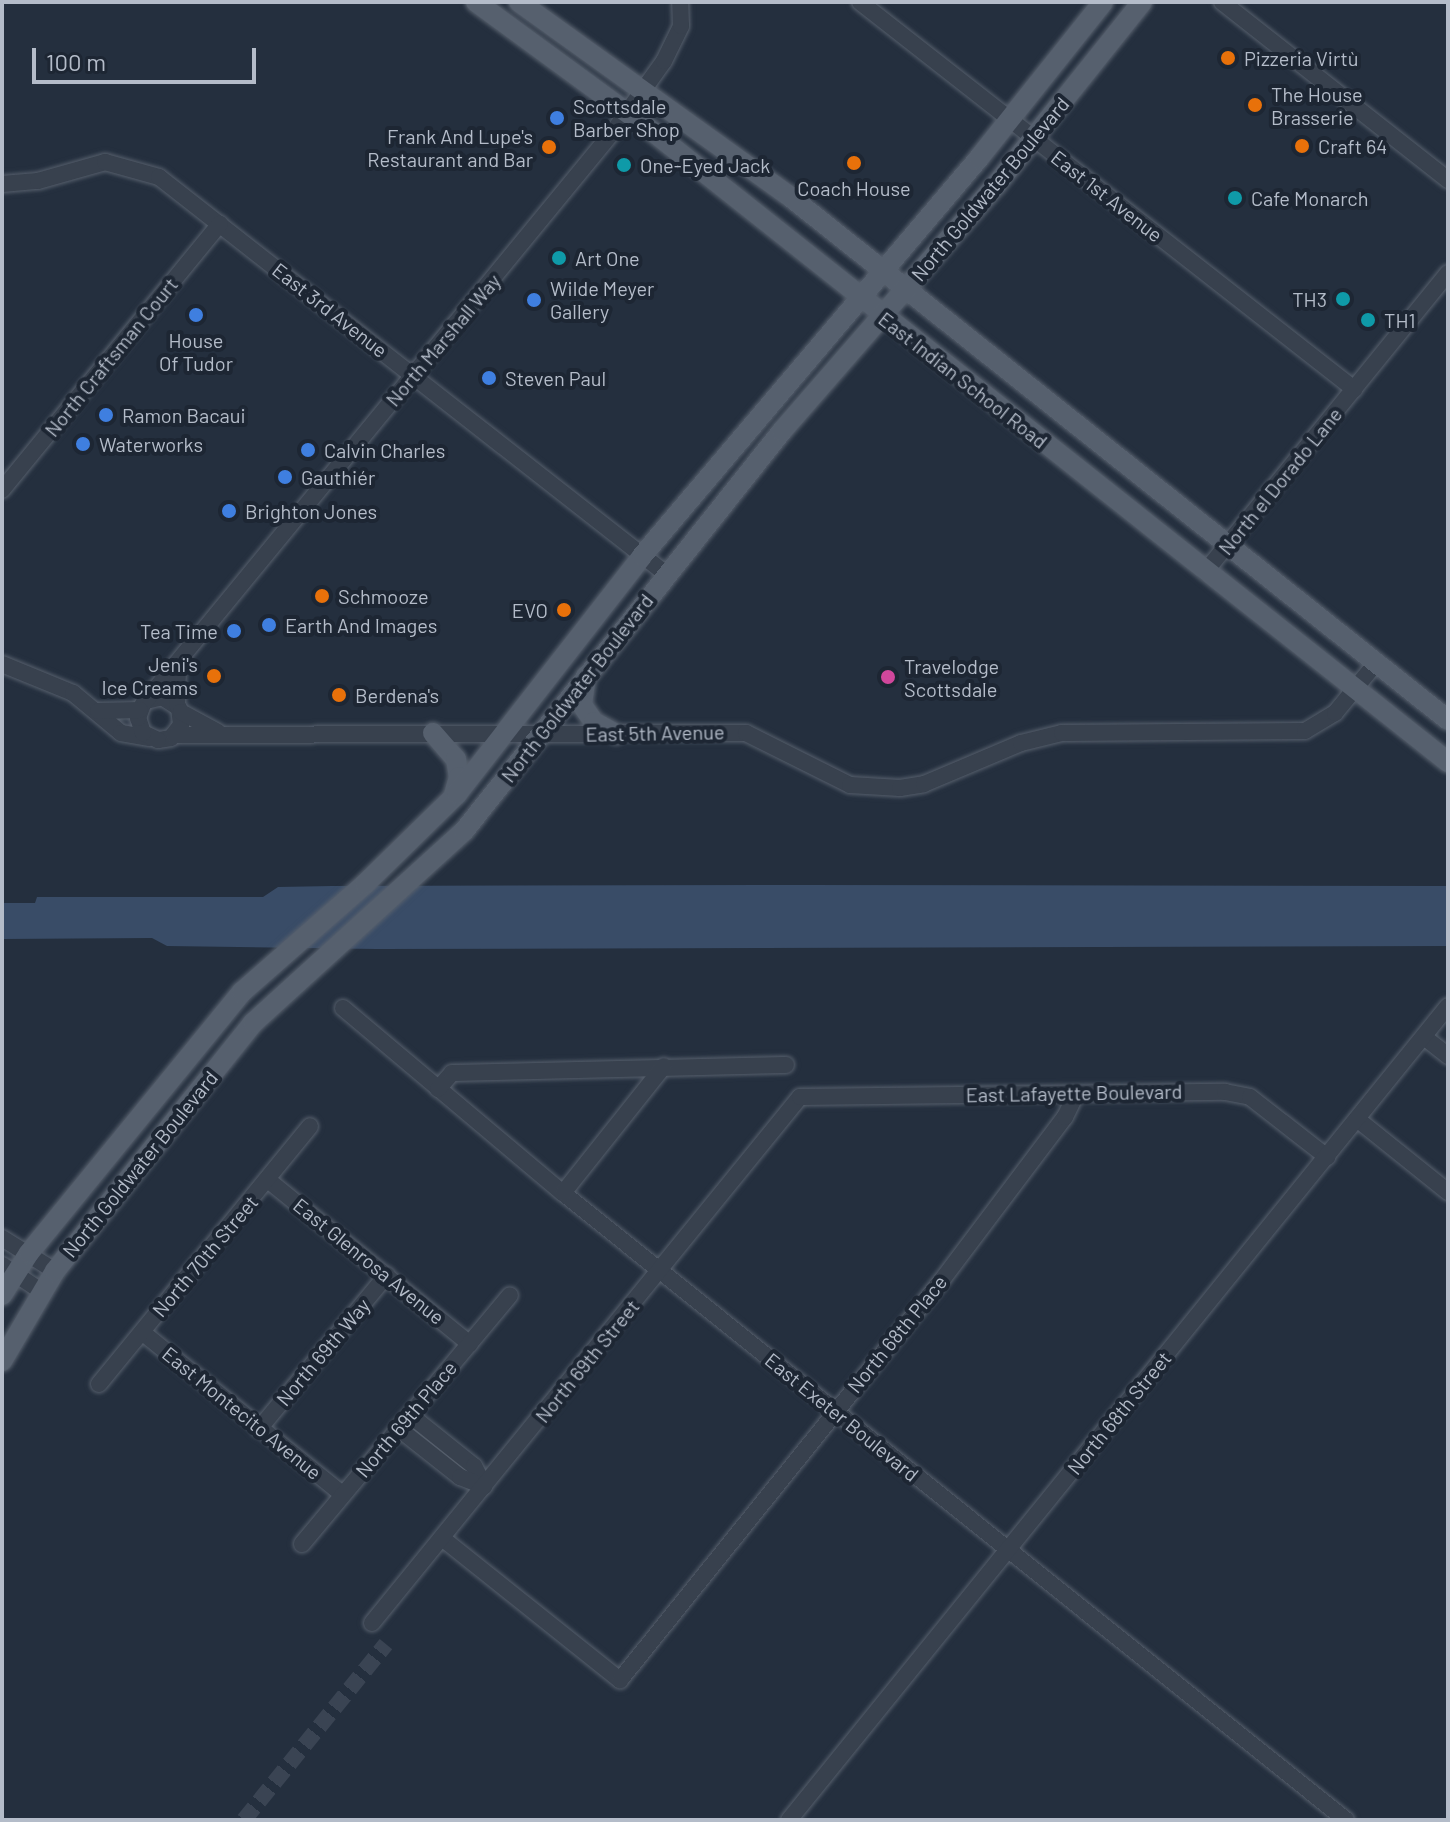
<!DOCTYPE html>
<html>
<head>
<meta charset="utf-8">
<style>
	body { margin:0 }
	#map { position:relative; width:1450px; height:1822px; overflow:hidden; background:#242f3e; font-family:Barlow,sans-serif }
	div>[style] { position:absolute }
	.water>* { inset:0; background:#394c67 }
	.minor-tunnel>* { height:16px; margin-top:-8px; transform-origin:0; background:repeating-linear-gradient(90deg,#3a4453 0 16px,transparent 0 24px) }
	.roads { filter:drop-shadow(0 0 2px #565f6c) drop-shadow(0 0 2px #565f6c) }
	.minor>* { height:16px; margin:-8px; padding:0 8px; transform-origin:8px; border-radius:8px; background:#38414e }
	.major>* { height:20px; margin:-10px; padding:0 10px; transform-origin:10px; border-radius:10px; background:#56606e }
	.dots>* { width:22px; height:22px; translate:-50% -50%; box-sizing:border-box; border:4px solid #1d2633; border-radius:50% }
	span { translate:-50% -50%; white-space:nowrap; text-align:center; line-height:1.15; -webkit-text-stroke:8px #1d2633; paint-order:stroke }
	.poi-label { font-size:20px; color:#b4bcc9 }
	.left { translate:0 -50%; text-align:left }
	.right { translate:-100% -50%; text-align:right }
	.street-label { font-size:20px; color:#b4bcc9 }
	.frame { position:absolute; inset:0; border:4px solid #b4bcc9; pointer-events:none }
	.scale { position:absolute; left:32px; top:48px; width:224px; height:36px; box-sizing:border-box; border:4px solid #b4bcc9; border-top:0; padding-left:10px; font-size:24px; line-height:28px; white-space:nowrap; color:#b4bcc9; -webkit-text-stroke:6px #1d2633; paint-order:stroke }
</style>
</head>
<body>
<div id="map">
	<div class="water">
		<i style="clip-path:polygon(793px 885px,1448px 886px,1448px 946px,376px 949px,167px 946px,152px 938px,2px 939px,2px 903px,35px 903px,37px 897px,263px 897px,278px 887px,332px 886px)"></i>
	</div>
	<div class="minor-tunnel">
		<i style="left:244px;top:1820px;width:226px;rotate:-51.1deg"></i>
	</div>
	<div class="roads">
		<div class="minor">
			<i style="left:860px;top:2px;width:628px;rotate:38.08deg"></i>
			<i style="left:1222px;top:2px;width:288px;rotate:38.2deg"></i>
			<i style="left:2px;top:184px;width:36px;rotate:-5deg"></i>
			<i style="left:38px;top:181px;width:70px;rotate:-15.8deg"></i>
			<i style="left:105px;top:162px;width:56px;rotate:15.5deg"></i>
			<i style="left:159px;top:177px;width:644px;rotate:38.06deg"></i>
			<i style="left:2px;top:490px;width:344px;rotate:-50.7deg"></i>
			<i style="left:1205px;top:572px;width:385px;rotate:-50.9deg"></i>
			<i style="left:2px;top:664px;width:77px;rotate:22.2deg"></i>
			<i style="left:73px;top:693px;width:62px;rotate:39.8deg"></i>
			<i style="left:121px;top:733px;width:29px;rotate:10deg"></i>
			<i style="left:146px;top:701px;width:16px;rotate:-14deg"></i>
			<i style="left:162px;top:697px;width:20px;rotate:33deg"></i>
			<i style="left:179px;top:708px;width:17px;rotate:83deg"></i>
			<i style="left:181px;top:725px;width:16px;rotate:128deg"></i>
			<i style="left:171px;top:738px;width:13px;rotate:171deg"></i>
			<i style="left:158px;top:740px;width:17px;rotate:-155deg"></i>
			<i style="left:143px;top:733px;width:16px;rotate:-108deg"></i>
			<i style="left:138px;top:718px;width:15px;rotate:-70deg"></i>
			<i style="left:143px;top:704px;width:745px;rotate:-50.61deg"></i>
			<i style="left:616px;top:128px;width:82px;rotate:-54.4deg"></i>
			<i style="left:664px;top:61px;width:39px;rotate:-64deg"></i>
			<i style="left:681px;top:26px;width:24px;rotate:-92deg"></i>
			<i style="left:177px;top:705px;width:40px;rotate:-88.6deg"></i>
			<i style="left:98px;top:711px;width:42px;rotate:-1.4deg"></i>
			<i style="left:181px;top:712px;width:42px;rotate:28.4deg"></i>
			<i style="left:174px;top:735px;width:572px;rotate:-0.2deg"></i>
			<i style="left:746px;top:733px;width:116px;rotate:26.6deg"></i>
			<i style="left:850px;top:785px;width:50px;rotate:3.4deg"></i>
			<i style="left:900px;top:788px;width:24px;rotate:-9deg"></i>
			<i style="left:924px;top:784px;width:105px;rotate:-22.9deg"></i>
			<i style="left:1021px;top:743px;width:42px;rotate:-13.7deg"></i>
			<i style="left:1062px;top:733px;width:243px;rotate:-0.5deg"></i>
			<i style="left:1305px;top:731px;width:35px;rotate:-31deg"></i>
			<i style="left:1335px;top:713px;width:65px;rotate:-50.6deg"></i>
			<i style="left:343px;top:1008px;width:287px;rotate:40.1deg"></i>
			<i style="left:563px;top:1193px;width:1003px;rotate:38.69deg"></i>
			<i style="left:1424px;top:1037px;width:31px;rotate:38deg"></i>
			<i style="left:438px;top:1089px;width:21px;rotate:-49deg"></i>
			<i style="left:452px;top:1073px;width:334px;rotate:-1.4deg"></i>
			<i style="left:1357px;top:1119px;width:117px;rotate:38.7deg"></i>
			<i style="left:268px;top:1180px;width:260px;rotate:39.1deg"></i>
			<i style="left:563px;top:1193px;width:162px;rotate:-51.5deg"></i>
			<i style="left:2px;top:1238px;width:62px;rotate:31.9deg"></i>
			<i style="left:2px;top:1265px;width:47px;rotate:33.7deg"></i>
			<i style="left:142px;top:1332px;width:257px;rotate:39deg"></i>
			<i style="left:99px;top:1384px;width:333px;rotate:-50.7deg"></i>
			<i style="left:410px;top:1415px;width:82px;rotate:38.6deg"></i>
			<i style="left:474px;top:1466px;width:22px;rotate:63deg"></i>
			<i style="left:398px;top:1428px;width:79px;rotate:38.3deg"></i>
			<i style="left:460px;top:1477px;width:26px;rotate:21deg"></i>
			<i style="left:259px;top:1429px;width:200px;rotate:-50.3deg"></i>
			<i style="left:442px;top:1538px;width:228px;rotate:38.6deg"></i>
			<i style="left:620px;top:1680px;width:514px;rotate:-51.17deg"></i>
			<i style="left:942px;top:1280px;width:204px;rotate:-53deg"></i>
			<i style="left:1065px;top:1117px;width:25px;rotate:-64deg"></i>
			<i style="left:302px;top:1544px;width:324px;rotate:-50.1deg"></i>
			<i style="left:372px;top:1623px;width:678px;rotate:-50.87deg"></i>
			<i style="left:800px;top:1097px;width:425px;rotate:-0.7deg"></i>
			<i style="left:1225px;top:1092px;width:25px;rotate:11deg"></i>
			<i style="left:1250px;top:1097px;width:98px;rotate:37.9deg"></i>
			<i style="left:789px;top:1820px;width:1047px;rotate:-51.01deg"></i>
		</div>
		<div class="major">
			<i style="left:476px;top:2px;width:212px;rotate:36.2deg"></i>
			<i style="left:647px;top:127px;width:1022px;rotate:38.41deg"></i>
			<i style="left:519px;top:2px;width:331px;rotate:35.7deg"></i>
			<i style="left:788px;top:195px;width:843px;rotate:38.5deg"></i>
			<i style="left:586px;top:676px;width:29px;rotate:98deg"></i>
			<i style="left:582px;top:705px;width:21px;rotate:55deg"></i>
			<i style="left:594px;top:722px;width:25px;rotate:29deg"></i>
			<i style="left:433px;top:733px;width:35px;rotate:49deg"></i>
			<i style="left:456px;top:759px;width:18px;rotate:81deg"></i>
			<i style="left:459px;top:777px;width:19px;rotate:106deg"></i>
			<i style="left:2px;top:1295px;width:50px;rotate:-57.3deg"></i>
			<i style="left:29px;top:1253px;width:337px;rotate:-50.8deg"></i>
			<i style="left:242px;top:992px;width:164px;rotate:-41.3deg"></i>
			<i style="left:365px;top:884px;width:129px;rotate:-44.4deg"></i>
			<i style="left:457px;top:794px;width:301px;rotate:-52.1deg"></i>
			<i style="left:642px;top:556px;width:522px;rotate:-49.74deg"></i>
			<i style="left:979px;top:158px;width:199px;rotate:-51.5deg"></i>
			<i style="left:2px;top:1361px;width:104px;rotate:-59.5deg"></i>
			<i style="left:55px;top:1271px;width:317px;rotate:-51.4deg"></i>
			<i style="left:253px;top:1023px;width:285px;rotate:-42.3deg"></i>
			<i style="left:464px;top:831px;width:511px;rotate:-51.52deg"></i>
			<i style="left:782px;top:431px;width:326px;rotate:-49deg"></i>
			<i style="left:996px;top:185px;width:234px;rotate:-51.4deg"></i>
		</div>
	</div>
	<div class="dots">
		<i style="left:1228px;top:58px;background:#e8710a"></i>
		<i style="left:1255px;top:105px;background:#e8710a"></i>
		<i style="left:557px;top:118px;background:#3f7fe0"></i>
		<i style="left:1302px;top:146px;background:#e8710a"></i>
		<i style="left:549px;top:147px;background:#e8710a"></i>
		<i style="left:854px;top:163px;background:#e8710a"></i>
		<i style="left:624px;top:165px;background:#0f9aa8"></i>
		<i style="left:1235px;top:198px;background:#0f9aa8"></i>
		<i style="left:559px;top:258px;background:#0f9aa8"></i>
		<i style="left:1343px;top:299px;background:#0f9aa8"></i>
		<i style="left:534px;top:300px;background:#3f7fe0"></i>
		<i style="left:196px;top:315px;background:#3f7fe0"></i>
		<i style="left:1368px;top:320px;background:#0f9aa8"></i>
		<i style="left:489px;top:378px;background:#3f7fe0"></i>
		<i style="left:106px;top:415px;background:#3f7fe0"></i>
		<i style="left:83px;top:444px;background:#3f7fe0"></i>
		<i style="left:308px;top:450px;background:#3f7fe0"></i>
		<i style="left:285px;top:477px;background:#3f7fe0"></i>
		<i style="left:229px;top:511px;background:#3f7fe0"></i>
		<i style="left:322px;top:596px;background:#e8710a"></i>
		<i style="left:564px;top:610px;background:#e8710a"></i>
		<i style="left:269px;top:625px;background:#3f7fe0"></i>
		<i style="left:234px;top:631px;background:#3f7fe0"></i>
		<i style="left:214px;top:676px;background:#e8710a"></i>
		<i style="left:888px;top:677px;background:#d1479c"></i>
		<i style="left:339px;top:695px;background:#e8710a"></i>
	</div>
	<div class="poi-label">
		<span class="left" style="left:1244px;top:58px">Pizzeria Virtù</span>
		<span class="left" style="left:1271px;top:106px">The House<br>Brasserie</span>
		<span class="left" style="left:573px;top:118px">Scottsdale<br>Barber Shop</span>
		<span class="right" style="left:533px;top:148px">Frank And Lupe's<br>Restaurant and Bar</span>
		<span class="left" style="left:1318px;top:146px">Craft 64</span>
		<span class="left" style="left:640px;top:165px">One-Eyed Jack</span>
		<span style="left:854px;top:188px">Coach House</span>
		<span class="left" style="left:1251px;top:198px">Cafe Monarch</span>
		<span class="left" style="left:575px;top:258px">Art One</span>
		<span class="left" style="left:550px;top:300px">Wilde Meyer<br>Gallery</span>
		<span class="right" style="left:1327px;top:299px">TH3</span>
		<span class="left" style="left:1384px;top:320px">TH1</span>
		<span style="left:196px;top:352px">House<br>Of Tudor</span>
		<span class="left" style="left:505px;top:378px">Steven Paul</span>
		<span class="left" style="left:122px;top:415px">Ramon Bacaui</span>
		<span class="left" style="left:99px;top:444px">Waterworks</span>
		<span class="left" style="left:324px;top:450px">Calvin Charles</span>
		<span class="left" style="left:301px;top:477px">Gauthiér</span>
		<span class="left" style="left:245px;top:511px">Brighton Jones</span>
		<span class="left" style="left:338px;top:596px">Schmooze</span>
		<span class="right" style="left:548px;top:610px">EVO</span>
		<span class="left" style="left:285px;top:625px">Earth And Images</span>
		<span class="right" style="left:218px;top:631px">Tea Time</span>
		<span class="right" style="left:198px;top:676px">Jeni's<br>Ice Creams</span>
		<span class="left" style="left:904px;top:678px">Travelodge<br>Scottsdale</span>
		<span class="left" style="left:355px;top:695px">Berdena's</span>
	</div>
	<div class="street-label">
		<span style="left:990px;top:189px;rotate:-50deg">North Goldwater Boulevard</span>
		<span style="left:1107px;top:196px;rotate:38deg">East 1st Avenue</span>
		<span style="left:330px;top:310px;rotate:38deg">East 3rd Avenue</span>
		<span style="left:443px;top:340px;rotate:-50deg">North Marshall Way</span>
		<span style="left:111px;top:357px;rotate:-51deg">North Craftsman Court</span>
		<span style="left:963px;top:380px;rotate:38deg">East Indian School Road</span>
		<span style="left:1280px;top:481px;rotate:-51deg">North el Dorado Lane</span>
		<span style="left:577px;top:688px;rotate:-52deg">North Goldwater Boulevard</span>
		<span style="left:655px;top:733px;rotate:-1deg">East 5th Avenue</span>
		<span style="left:1074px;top:1093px;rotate:-1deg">East Lafayette Boulevard</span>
		<span style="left:140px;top:1164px;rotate:-51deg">North Goldwater Boulevard</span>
		<span style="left:205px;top:1256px;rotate:-50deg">North 70th Street</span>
		<span style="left:369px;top:1261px;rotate:39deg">East Glenrosa Avenue</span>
		<span style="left:897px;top:1334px;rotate:-51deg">North 68th Place</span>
		<span style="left:323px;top:1352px;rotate:-50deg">North 69th Way</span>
		<span style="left:587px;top:1361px;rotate:-51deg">North 69th Street</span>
		<span style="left:242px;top:1413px;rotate:39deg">East Montecito Avenue</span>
		<span style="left:1119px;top:1413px;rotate:-51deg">North 68th Street</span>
		<span style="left:842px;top:1417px;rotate:39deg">East Exeter Boulevard</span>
		<span style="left:406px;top:1419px;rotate:-50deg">North 69th Place</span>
	</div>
	<div class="frame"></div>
	<div class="scale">100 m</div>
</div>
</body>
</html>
